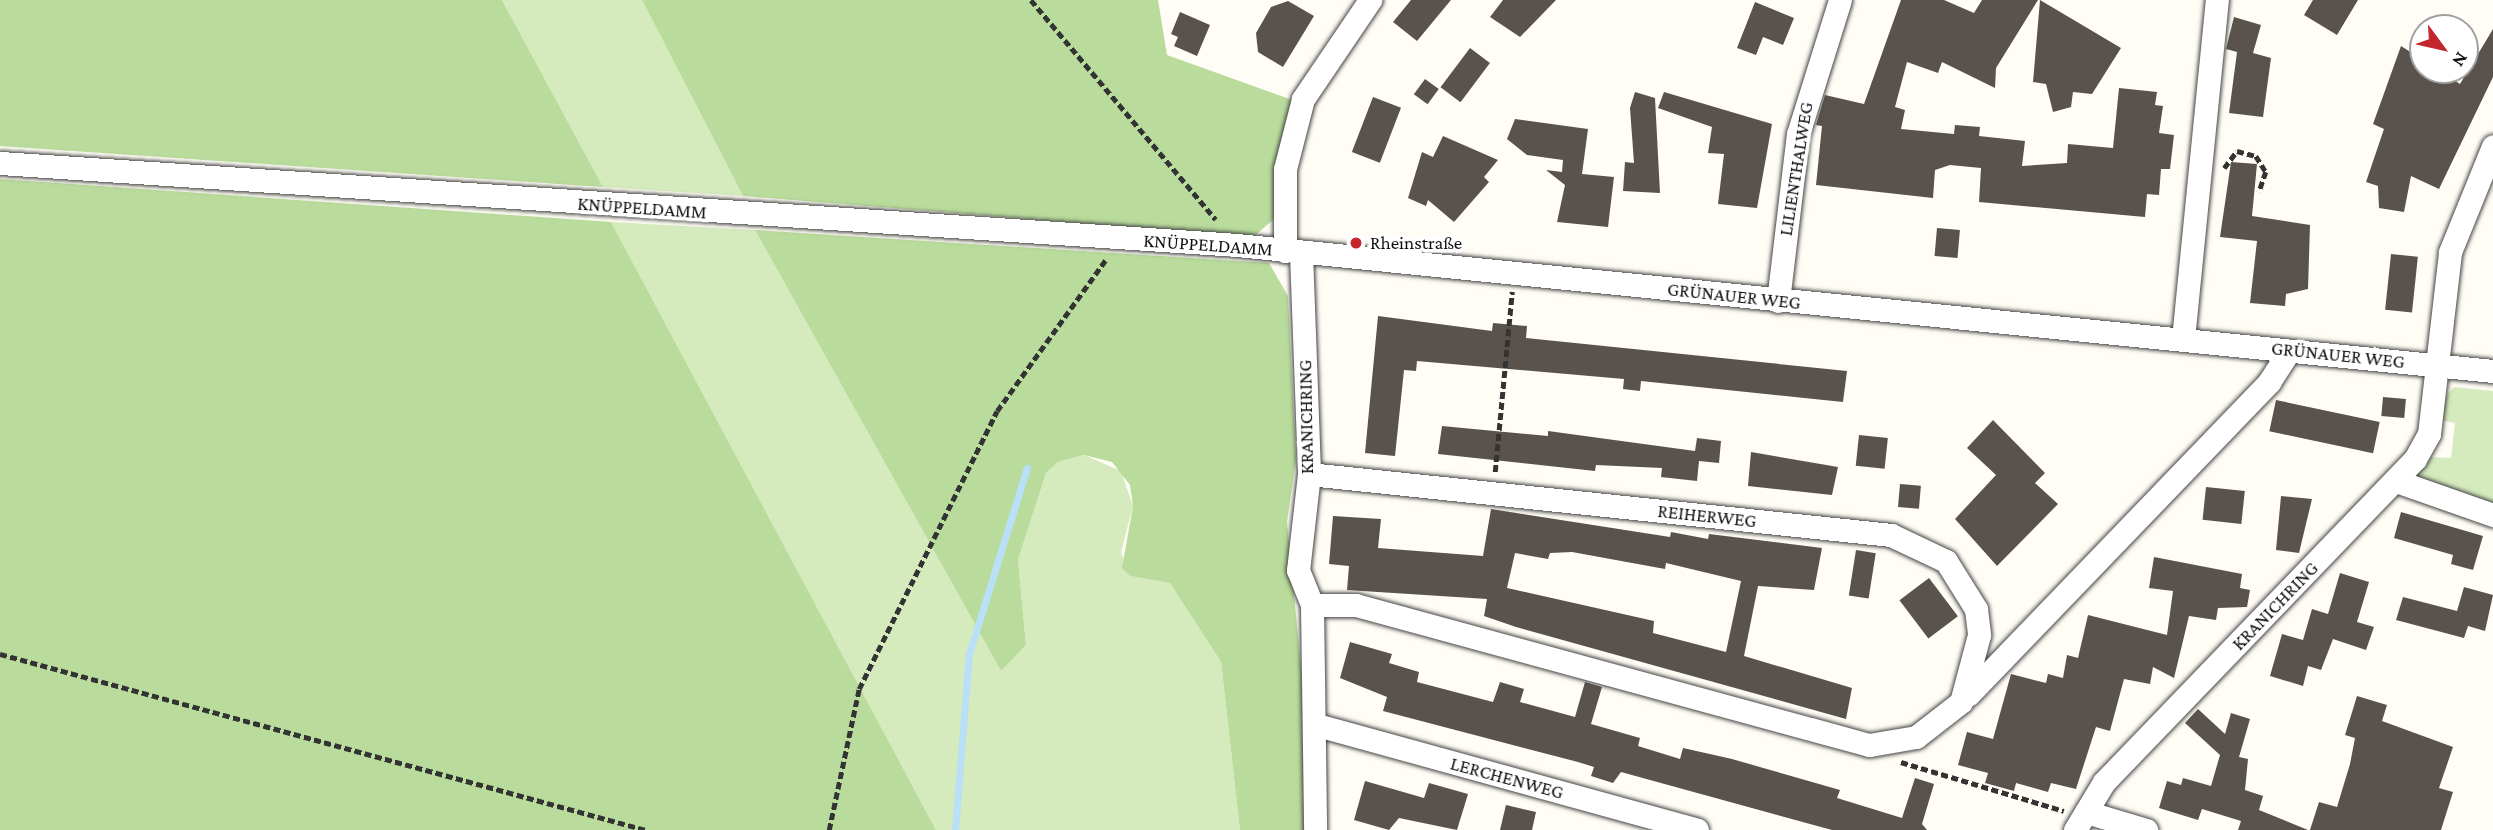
<!DOCTYPE html>
<html>
<head>
<meta charset="utf-8">
<style>
	body { margin:0 }
	#map { position:relative; width:2493px; height:830px; overflow:hidden; background:#fffdf5; font-family:"Crimson Pro",serif }
	div>[style] { position:absolute }
	.green>* { inset:0; background:#d5ebbd }
	.forest>* { inset:0; background:#b9dc9c }
	.stream>* { height:7px; margin:-3.5px; padding:0 3.5px; transform-origin:3.5px; border-radius:3.5px; background:#b9e0f7 }
	.building>* { inset:0; background:#5a524d; transform-origin:0 0 }
	.path>* { height:4.5px; margin-top:-2.25px; transform-origin:0; background:repeating-linear-gradient(90deg,#333 0 7px,transparent 0 10.5px) }
	.roads { filter:drop-shadow(0 0 2px #444) drop-shadow(0 0 2px #444) }
	.street>* { height:23px; margin:-11.5px; padding:0 11.5px; transform-origin:11.5px; border-radius:11.5px; background:#fff }
	.dots>* { width:19px; height:19px; translate:-50% -50%; box-sizing:border-box; border:4px solid #fff; border-radius:50% }
	span { translate:-50% -50%; white-space:nowrap; text-align:center; line-height:1.15; -webkit-text-stroke:7px #fff; paint-order:stroke }
	.street-label { font-size:19px; color:#111 }
	.poi-label { font-size:19px; color:#111 }
	.left { translate:0 -50%; text-align:left }
	.north { position:absolute; left:2409px; top:14px; width:70px; height:70px; box-sizing:border-box; background:#fff; border:2px solid #a0a0a0; border-radius:50%; rotate:123deg; font-size:19px; font-weight:700; line-height:28px; text-align:center; color:#111 }
	.north::after { content:''; display:block; margin:auto; width:24px; height:32px; background:#c4262e; clip-path:polygon(50% 0,100% 100%,50% 72%,0 100%) }
</style>
</head>
<body>
<div id="map">
	<div class="green">
		<i style="clip-path:polygon(502px 0,642px 0,743px 196px,603px 187px)"></i>
		<i style="clip-path:polygon(611px 222px,755px 230px,1001px 671px,1026px 645px,1018px 560px,1046px 473px,1058px 462px,1084px 455px,1121px 471px,1133px 506px,1121px 552px,1130px 576px,1170px 583px,1221px 662px,1240px 830px,936px 830px)"></i>
		<i style="clip-path:polygon(2454px 387px,2493px 391px,2493px 507px,2427px 487px,2417px 476px,2425px 457px,2451px 458px,2455px 423px,2440px 420px,2442px 401px)"></i>
	</div>
	<div class="forest">
		<i style="clip-path:polygon(0 0,502px 0,603px 187px,0 146px)"></i>
		<i style="clip-path:polygon(642px 0,1158px 0,1167px 55px,1295px 101px,1273px 220px,1253px 237px,743px 196px)"></i>
		<i style="clip-path:polygon(0 179px,611px 222px,936px 830px,0 830px)"></i>
		<i style="clip-path:polygon(755px 230px,1269px 263px,1288px 296px,1296px 460px,1287px 522px,1302px 677px,1304px 830px,1240px 830px,1221px 662px,1170px 583px,1130px 576px,1122px 568px,1133px 506px,1130px 485px,1112px 462px,1084px 455px,1058px 462px,1046px 473px,1018px 560px,1026px 645px,1001px 671px)"></i>
	</div>
	<div class="stream">
		<i style="left:955px;top:830px;width:177px;rotate:-85.5deg"></i>
		<i style="left:969px;top:654px;width:195px;rotate:-72.7deg"></i>
	</div>
	<div class="building">
		<i style="clip-path:polygon(1411px 0,1451px 0,1417px 41px,1393px 22px)"></i>
		<i style="clip-path:polygon(1503px 0,1556px 0,1520px 37px,1490px 17px)"></i>
		<i style="clip-path:polygon(1901px 0,1944px 0,1974px 13px,1982px 0,2038px 0,1996px 68px,1995px 88px,1942px 62px,1938px 73px,1907px 62px,1895px 107px,1905px 110px,1901px 129px,1954px 134px,1955px 125px,1980px 127px,1979px 136px,2025px 141px,2022px 166px,2067px 163px,2068px 144px,2113px 148px,2119px 88px,2157px 92px,2155px 105px,2163px 106px,2159px 133px,2174px 135px,2170px 169px,2161px 169px,2159px 195px,2147px 194px,2145px 217px,1979px 202px,1981px 168px,1950px 165px,1935px 170px,1933px 198px,1816px 185px,1822px 126px,1816px 125px,1825px 95px,1864px 104px)"></i>
		<i style="clip-path:polygon(2040px 0,2121px 48px,2092px 94px,2073px 92px,2071px 107px,2053px 112px,2046px 84px,2033px 82px)"></i>
		<i style="clip-path:polygon(2313px 0,2358px 0,2337px 35px,2304px 15px)"></i>
		<i style="clip-path:polygon(1288px 1px,1314px 16px,1283px 67px,1258px 52px,1256px 33px,1271px 7px)"></i>
		<i style="clip-path:polygon(1755px 2px,1794px 18px,1783px 45px,1763px 37px,1756px 55px,1737px 48px)"></i>
		<i style="clip-path:polygon(1180px 12px,1210px 25px,1197px 56px,1174px 46px,1178px 37px,1171px 34px)"></i>
		<i style="clip-path:polygon(2234px 17px,2261px 25px,2253px 53px,2271px 58px,2263px 117px,2229px 113px,2237px 52px,2226px 49px)"></i>
		<i style="clip-path:polygon(2493px 29px,2493px 77px,2439px 189px,2411px 176px,2404px 212px,2379px 208px,2378px 186px,2366px 182px,2384px 129px,2373px 124px,2401px 46px,2423px 60px,2423px 70px,2439px 70px,2460px 84px)"></i>
		<i style="left:1470px;top:48px;width:25px;height:49px;rotate:37deg"></i>
		<i style="left:1425px;top:79px;width:17px;height:19px;rotate:36deg"></i>
		<i style="clip-path:polygon(1635px 92px,1655px 98px,1660px 193px,1623px 191px,1625px 162px,1634px 163px,1630px 108px)"></i>
		<i style="clip-path:polygon(1664px 92px,1772px 124px,1757px 208px,1718px 204px,1724px 154px,1708px 153px,1712px 127px,1658px 108px)"></i>
		<i style="left:1373px;top:97px;width:30px;height:59px;rotate:21deg"></i>
		<i style="clip-path:polygon(1515px 119px,1588px 129px,1582px 174px,1614px 177px,1608px 227px,1557px 222px,1565px 185px,1546px 170px,1562px 172px,1563px 160px,1527px 155px,1507px 139px)"></i>
		<i style="clip-path:polygon(1443px 136px,1498px 160px,1484px 177px,1489px 182px,1454px 222px,1428px 200px,1426px 206px,1408px 198px,1422px 152px,1433px 157px)"></i>
		<i style="clip-path:polygon(2231px 162px,2257px 164px,2252px 216px,2310px 225px,2308px 289px,2286px 294px,2285px 306px,2250px 303px,2257px 241px,2220px 237px)"></i>
		<i style="left:1937px;top:228px;width:23px;height:28px;rotate:5deg"></i>
		<i style="left:2391px;top:254px;width:27px;height:56px;rotate:6deg"></i>
		<i style="clip-path:polygon(1378px 316px,1492px 331px,1493px 323px,1527px 326px,1526px 338px,1847px 371px,1843px 402px,1641px 381px,1640px 391px,1623px 389px,1624px 379px,1417px 361px,1416px 371px,1404px 370px,1395px 456px,1365px 453px)"></i>
		<i style="left:2383px;top:397px;width:23px;height:19px;rotate:5deg"></i>
		<i style="left:2276px;top:400px;width:106px;height:32px;rotate:12deg"></i>
		<i style="clip-path:polygon(1993px 420px,2045px 473px,2035px 483px,2058px 504px,1997px 566px,1955px 519px,1996px 475px,1967px 448px)"></i>
		<i style="clip-path:polygon(1442px 426px,1548px 436px,1548px 431px,1695px 451px,1697px 438px,1721px 441px,1719px 463px,1699px 461px,1697px 481px,1661px 477px,1662px 468px,1596px 465px,1595px 471px,1438px 454px)"></i>
		<i style="left:1859px;top:435px;width:29px;height:31px;rotate:6deg"></i>
		<i style="clip-path:polygon(1751px 452px,1838px 467px,1832px 495px,1748px 486px)"></i>
		<i style="left:1900px;top:484px;width:21px;height:23px;rotate:5deg"></i>
		<i style="left:2206px;top:487px;width:39px;height:33px;rotate:6deg"></i>
		<i style="clip-path:polygon(2281px 496px,2312px 499px,2299px 553px,2276px 550px)"></i>
		<i style="clip-path:polygon(evenodd,1491px 509px,1670px 537px,1671px 532px,1708px 539px,1709px 534px,1822px 548px,1814px 590px,1758px 586px,1744px 656px,1852px 688px,1846px 719px,1516px 627px,1484px 616px,1487px 599px,1347px 590px,1349px 566px,1329px 564px,1333px 516px,1381px 519px,1378px 548px,1483px 556px,1491px 509px,1572px 552px,1665px 569px,1666px 563px,1741px 581px,1726px 652px,1653px 633px,1654px 621px,1507px 588px,1515px 553px,1548px 559px,1550px 553px,1572px 552px)"></i>
		<i style="clip-path:polygon(2401px 512px,2483px 536px,2473px 570px,2451px 564px,2453px 555px,2394px 538px)"></i>
		<i style="left:1856px;top:550px;width:20px;height:46px;rotate:9deg"></i>
		<i style="clip-path:polygon(2154px 557px,2242px 574px,2240px 588px,2250px 590px,2247px 607px,2218px 608px,2216px 620px,2189px 616px,2174px 678px,2153px 667px,2150px 684px,2124px 679px,2110px 731px,2096px 727px,2076px 789px,2051px 783px,2048px 792px,2016px 783px,2014px 791px,1985px 783px,1988px 773px,1958px 765px,1967px 732px,1993px 739px,2011px 674px,2046px 683px,2048px 674px,2063px 678px,2067px 655px,2078px 658px,2088px 615px,2167px 635px,2173px 591px,2149px 588px)"></i>
		<i style="clip-path:polygon(2340px 573px,2369px 582px,2357px 622px,2374px 627px,2366px 650px,2333px 639px,2321px 670px,2308px 666px,2303px 686px,2270px 676px,2282px 634px,2303px 640px,2312px 609px,2328px 614px)"></i>
		<i style="left:1929px;top:578px;width:48px;height:37px;rotate:53deg"></i>
		<i style="clip-path:polygon(2464px 587px,2493px 595px,2485px 631px,2468px 626px,2464px 638px,2396px 620px,2403px 597px,2457px 611px)"></i>
		<i style="clip-path:polygon(1350px 642px,1392px 654px,1389px 663px,1419px 672px,1417px 682px,1493px 702px,1500px 682px,1524px 689px,1520px 702px,1575px 717px,1585px 682px,1602px 687px,1591px 724px,1640px 738px,1638px 746px,1680px 759px,1683px 748px,1732px 759px,1840px 790px,1837px 798px,1902px 818px,1915px 778px,1934px 784px,1922px 824px,1927px 830px,1832px 830px,1621px 772px,1613px 783px,1591px 776px,1594px 767px,1578px 762px,1383px 711px,1387px 697px,1340px 678px)"></i>
		<i style="clip-path:polygon(2357px 696px,2387px 705px,2382px 721px,2453px 747px,2439px 788px,2453px 792px,2441px 830px,2310px 830px,2319px 802px,2337px 807px,2350px 764px,2355px 738px,2345px 735px)"></i>
		<i style="clip-path:polygon(2198px 709px,2225px 734px,2231px 713px,2250px 719px,2239px 757px,2248px 759px,2245px 790px,2263px 796px,2259px 810px,2308px 830px,2238px 830px,2241px 821px,2202px 809px,2198px 820px,2159px 808px,2167px 781px,2181px 785px,2183px 778px,2211px 786px,2220px 755px,2185px 723px)"></i>
		<i style="clip-path:polygon(1365px 781px,1424px 798px,1429px 783px,1468px 794px,1457px 830px,1399px 818px,1389px 830px,1354px 820px)"></i>
		<i style="clip-path:polygon(1506px 805px,1536px 812px,1532px 830px,1500px 830px)"></i>
	</div>
	<div class="path">
		<i style="left:1031px;top:0;width:287px;rotate:49.9deg"></i>
		<i style="left:2224px;top:168px;width:21px;rotate:-53deg"></i>
		<i style="left:2237px;top:151px;width:20px;rotate:15deg"></i>
		<i style="left:2256px;top:156px;width:19px;rotate:58deg"></i>
		<i style="left:2266px;top:172px;width:21px;rotate:109deg"></i>
		<i style="left:1495px;top:472px;width:181px;rotate:-84.6deg"></i>
		<i style="left:0;top:654px;width:670px;rotate:15.24deg"></i>
		<i style="left:1901px;top:762px;width:170px;rotate:16.7deg"></i>
		<i style="left:829px;top:830px;width:144px;rotate:-78deg"></i>
		<i style="left:859px;top:689px;width:310px;rotate:-63.6deg"></i>
		<i style="left:997px;top:411px;width:188px;rotate:-54.3deg"></i>
	</div>
	<div class="roads">
		<div class="street">
			<i style="left:0;top:163px;width:1240px;rotate:3.79deg"></i>
			<i style="left:1237px;top:245px;width:1262px;rotate:5.73deg"></i>
			<i style="left:1285px;top:251px;width:82px;rotate:-90deg"></i>
			<i style="left:1285px;top:169px;width:72px;rotate:-75.6deg"></i>
			<i style="left:1303px;top:99px;width:120px;rotate:-55.9deg"></i>
			<i style="left:1301px;top:253px;width:221px;rotate:87.9deg"></i>
			<i style="left:1309px;top:474px;width:97px;rotate:96.5deg"></i>
			<i style="left:1298px;top:570px;width:38px;rotate:68deg"></i>
			<i style="left:1312px;top:605px;width:225px;rotate:89.2deg"></i>
			<i style="left:1778px;top:301px;width:168px;rotate:-83.2deg"></i>
			<i style="left:1798px;top:134px;width:140px;rotate:-72.6deg"></i>
			<i style="left:2183px;top:339px;width:341px;rotate:-84.3deg"></i>
			<i style="left:1309px;top:474px;width:585px;rotate:5.98deg"></i>
			<i style="left:1891px;top:535px;width:61px;rotate:25.3deg"></i>
			<i style="left:1946px;top:561px;width:57px;rotate:58deg"></i>
			<i style="left:1976px;top:609px;width:26px;rotate:83deg"></i>
			<i style="left:1979px;top:635px;width:69px;rotate:105deg"></i>
			<i style="left:1961px;top:702px;width:57px;rotate:142.1deg"></i>
			<i style="left:1916px;top:737px;width:48px;rotate:170.3deg"></i>
			<i style="left:1869px;top:745px;width:532px;rotate:-164.74deg"></i>
			<i style="left:1356px;top:605px;width:44px;rotate:180deg"></i>
			<i style="left:2396px;top:481px;width:103px;rotate:19.3deg"></i>
			<i style="left:1969px;top:694px;width:433px;rotate:-46.1deg"></i>
			<i style="left:2269px;top:382px;width:37px;rotate:-57deg"></i>
			<i style="left:1317px;top:725px;width:394px;rotate:15.4deg"></i>
			<i style="left:2086px;top:812px;width:63px;rotate:16.7deg"></i>
			<i style="left:2075px;top:830px;width:56px;rotate:-58.9deg"></i>
			<i style="left:2104px;top:782px;width:448px;rotate:-46.1deg"></i>
			<i style="left:2415px;top:459px;width:29px;rotate:-61deg"></i>
			<i style="left:2429px;top:434px;width:183px;rotate:-83.4deg"></i>
			<i style="left:2450px;top:252px;width:114px;rotate:-67.9deg"></i>
		</div>
	</div>
	<div class="dots">
		<i style="left:1356px;top:243px;background:#c4262e"></i>
	</div>
	<div class="street-label">
		<span style="left:1796px;top:169px;rotate:-81deg">LILIENTHALWEG</span>
		<span style="left:642px;top:208px;rotate:4deg">KNÜPPELDAMM</span>
		<span style="left:1208px;top:245px;rotate:4deg">KNÜPPELDAMM</span>
		<span style="left:1734px;top:296px;rotate:6deg">GRÜNAUER WEG</span>
		<span style="left:2338px;top:355px;rotate:6deg">GRÜNAUER WEG</span>
		<span style="left:1306px;top:417px;rotate:-91deg">KRANICHRING</span>
		<span style="left:1707px;top:516px;rotate:6deg">REIHERWEG</span>
		<span style="left:2275px;top:606px;rotate:-46deg">KRANICHRING</span>
		<span style="left:1507px;top:778px;rotate:15deg">LERCHENWEG</span>
	</div>
	<div class="poi-label">
		<span class="left" style="left:1370px;top:243px">Rheinstraße</span>
	</div>
	<div class="north">N</div>
</div>
</body>
</html>
